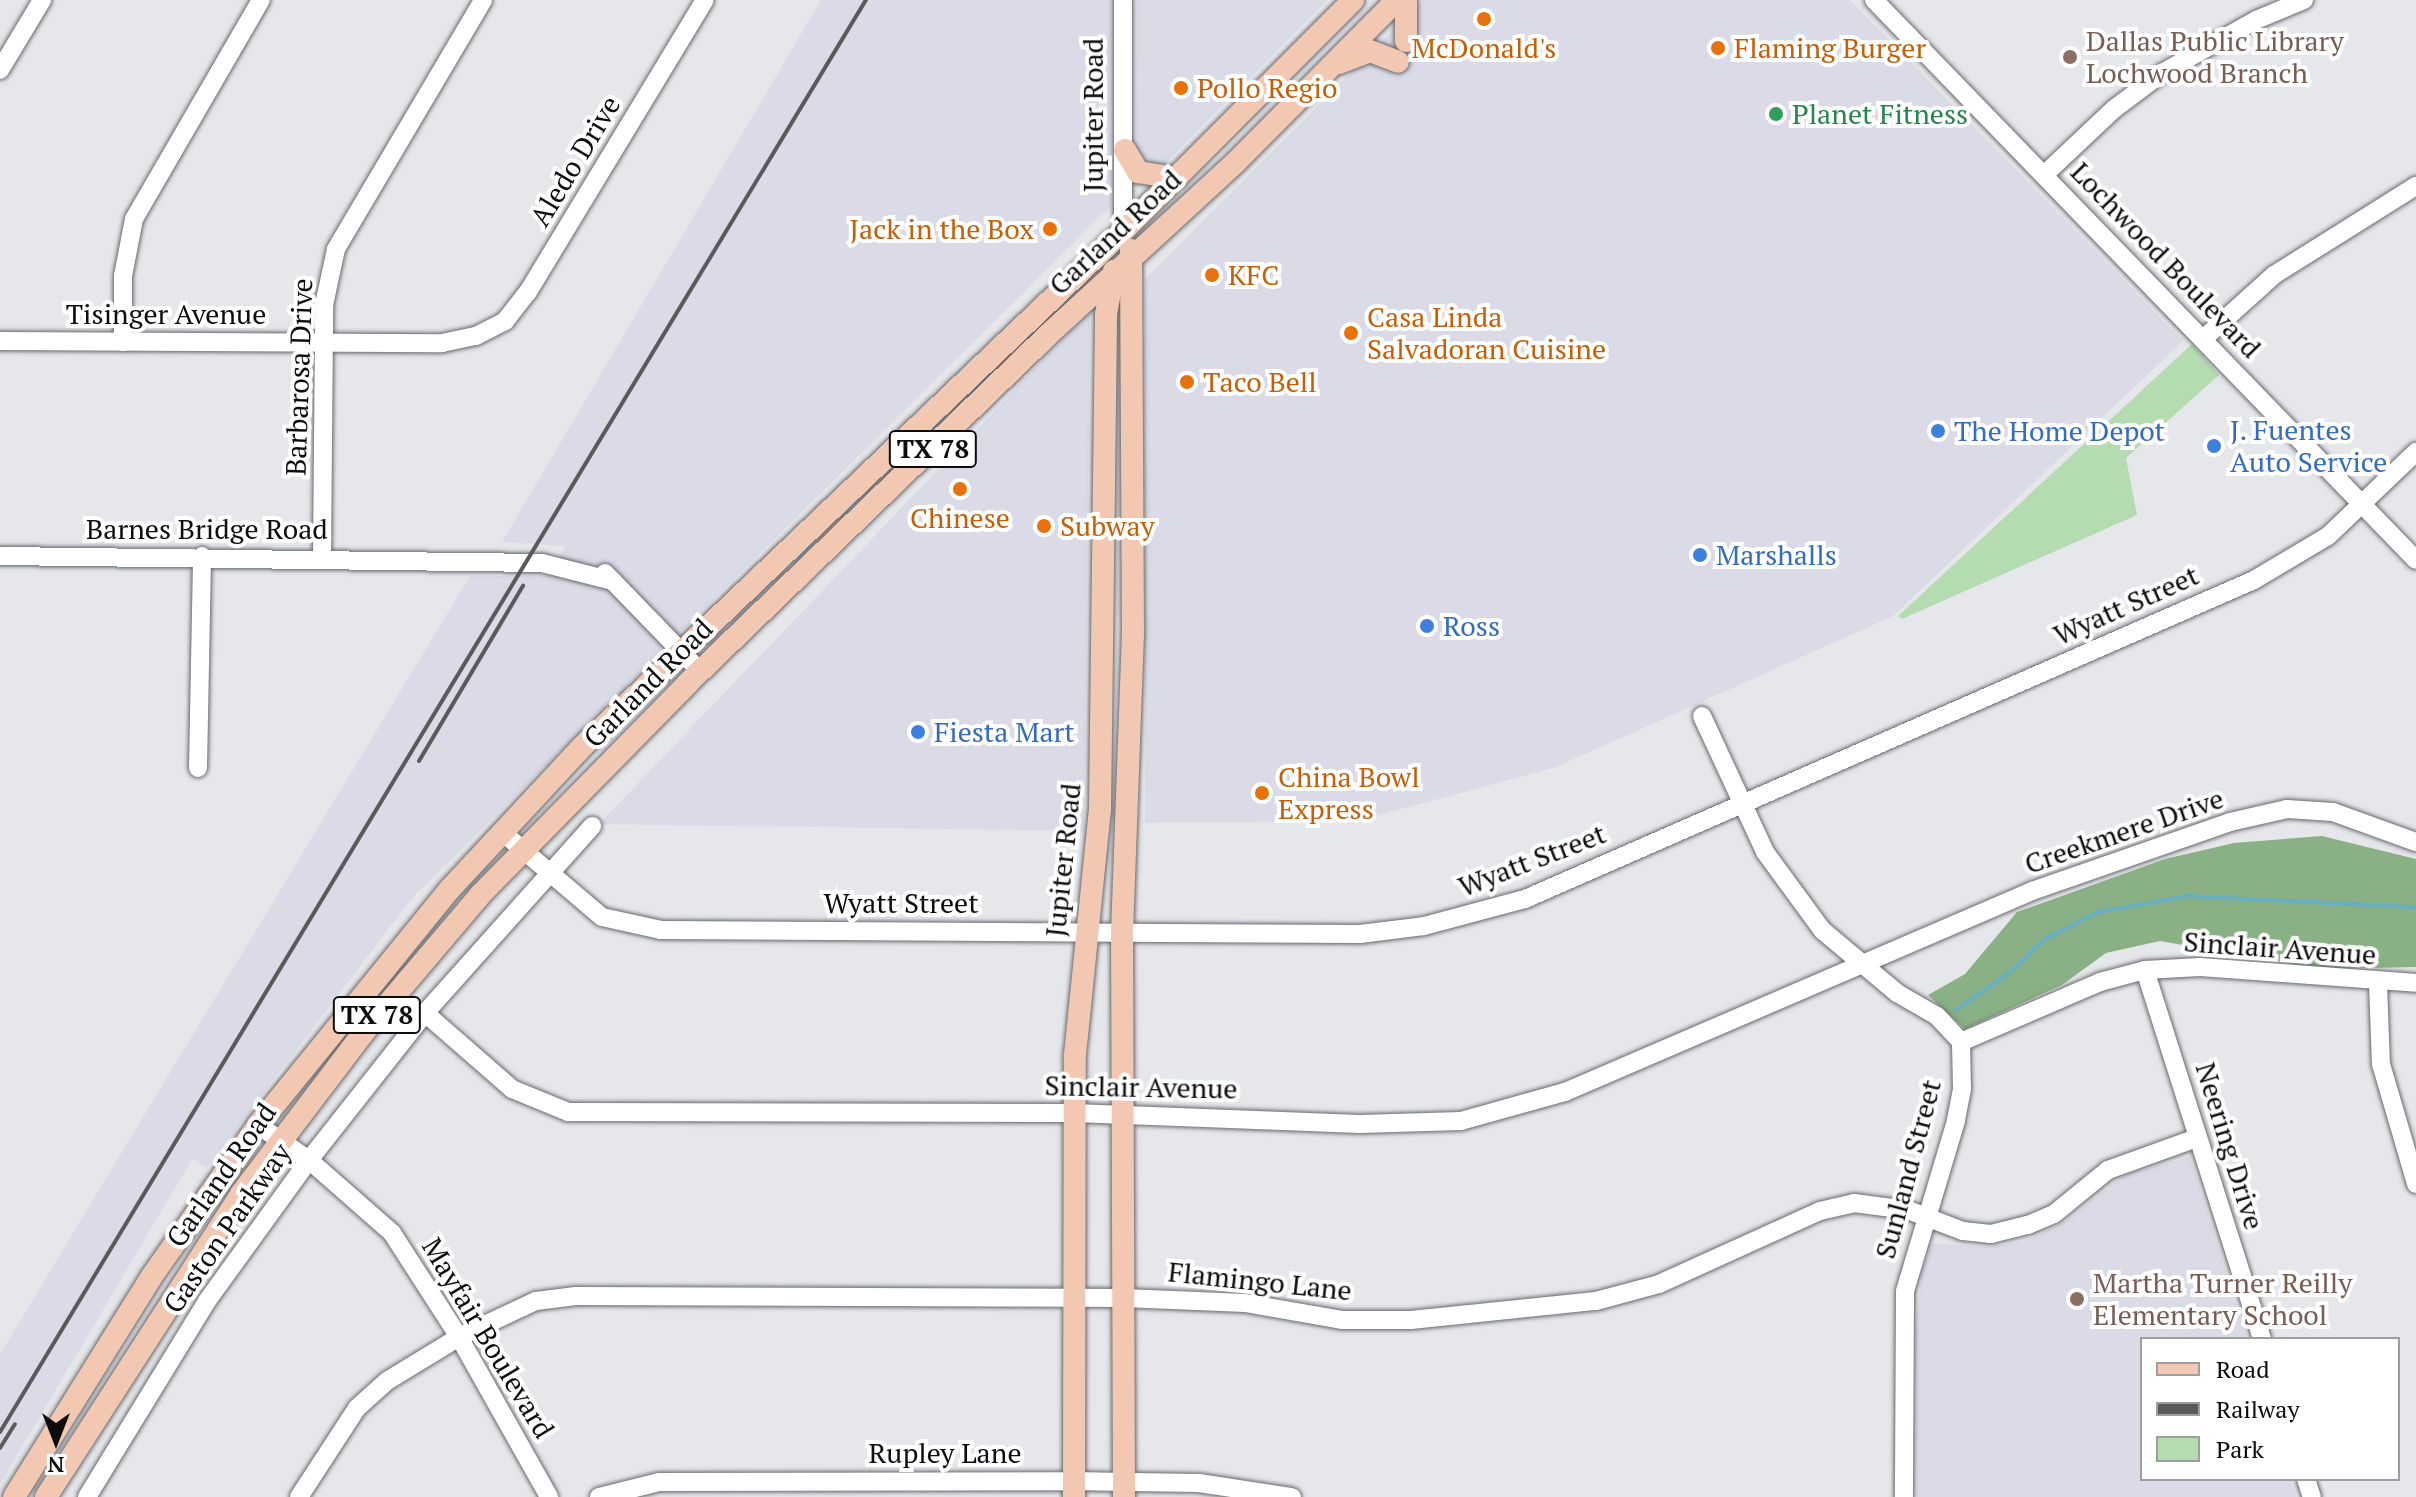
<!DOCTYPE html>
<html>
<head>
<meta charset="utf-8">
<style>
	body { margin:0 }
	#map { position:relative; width:2416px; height:1497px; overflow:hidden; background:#e6e7eb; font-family:"PT Serif",serif }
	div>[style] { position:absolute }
	.built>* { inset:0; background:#dadbe7 }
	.green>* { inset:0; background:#b5dbb0 }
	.forest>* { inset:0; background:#8ab185 }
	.stream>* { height:4px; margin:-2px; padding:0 2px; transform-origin:2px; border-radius:2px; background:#6aaec2 }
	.roads { filter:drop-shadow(0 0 2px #68696d) drop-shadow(0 0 2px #68696d) }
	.minor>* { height:18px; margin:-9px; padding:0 9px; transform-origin:9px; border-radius:9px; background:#fff }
	.major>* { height:22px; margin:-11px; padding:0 11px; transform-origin:11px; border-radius:11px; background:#f2c8b3 }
	.rail>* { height:4px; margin:-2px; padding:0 2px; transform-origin:2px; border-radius:2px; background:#5a5a5d }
	.dots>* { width:22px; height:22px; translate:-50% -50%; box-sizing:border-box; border:4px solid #fff; border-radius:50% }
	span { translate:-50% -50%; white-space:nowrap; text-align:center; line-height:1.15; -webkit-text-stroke:8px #fff; paint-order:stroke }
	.shield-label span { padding:2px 6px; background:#fff; border:2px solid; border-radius:6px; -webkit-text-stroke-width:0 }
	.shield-label { font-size:26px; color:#0d0d0f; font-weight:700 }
	.education-label { font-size:28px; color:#785e54 }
	.left { translate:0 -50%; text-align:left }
	.food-label { font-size:28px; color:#c56008 }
	.right { translate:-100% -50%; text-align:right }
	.leisure-label { font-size:28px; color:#27864d }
	.street-label { font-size:28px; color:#0d0d0f }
	.shop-label { font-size:28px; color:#366cbe }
	.legend { position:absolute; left:2140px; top:1337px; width:260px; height:144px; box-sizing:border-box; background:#fff; border:2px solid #9e9e9f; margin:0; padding:10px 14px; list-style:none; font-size:24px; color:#0d0d0f }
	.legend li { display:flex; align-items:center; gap:16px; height:40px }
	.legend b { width:40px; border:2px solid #9e9e9f }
	.north { position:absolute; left:16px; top:1401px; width:80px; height:80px; -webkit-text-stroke:6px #fff; paint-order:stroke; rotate:180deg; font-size:22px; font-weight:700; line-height:32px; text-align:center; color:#0d0d0f }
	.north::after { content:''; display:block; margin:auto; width:28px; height:36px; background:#0d0d0f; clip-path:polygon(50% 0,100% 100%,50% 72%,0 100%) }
</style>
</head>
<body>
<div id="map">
	<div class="built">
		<i style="clip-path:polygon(821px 0,1111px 0,1111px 206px,413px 897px,206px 1168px,193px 1158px,0 1484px,0 1354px,470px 576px,548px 576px,566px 546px,502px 542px)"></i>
		<i style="clip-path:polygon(1137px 0,1327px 0,1161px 168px,1136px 152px)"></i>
		<i style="clip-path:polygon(1423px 0,1850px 0,2183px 341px,1893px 616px,1556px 767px,1357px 821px,1145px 823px,1145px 279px)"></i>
		<i style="clip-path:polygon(1090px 311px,1084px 831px,599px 824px)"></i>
		<i style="clip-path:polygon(2190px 1157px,2247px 1339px,2142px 1339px,2142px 1479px,2291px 1479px,2296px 1497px,1917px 1497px,1916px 1329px,1922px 1270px,1933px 1243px,1983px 1247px,2026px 1241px,2066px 1221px,2126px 1174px)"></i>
	</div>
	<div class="green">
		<i style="clip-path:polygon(2192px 344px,2219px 375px,2126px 458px,2137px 515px,1902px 619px,1898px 616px)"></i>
	</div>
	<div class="forest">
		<i style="clip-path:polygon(2322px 836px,2416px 859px,2416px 967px,2321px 969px,2160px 941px,2106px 953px,2062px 985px,1965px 1029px,1928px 995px,1965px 974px,2017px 912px,2165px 859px,2234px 843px)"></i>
	</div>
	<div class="stream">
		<i style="left:1956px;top:1010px;width:63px;rotate:-34.7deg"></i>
		<i style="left:2008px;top:974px;width:51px;rotate:-43.4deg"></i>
		<i style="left:2045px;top:939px;width:59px;rotate:-27deg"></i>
		<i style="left:2098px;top:912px;width:91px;rotate:-10.1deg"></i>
		<i style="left:2188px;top:896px;width:228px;rotate:2.8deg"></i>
	</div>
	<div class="roads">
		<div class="minor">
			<i style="left:1874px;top:0;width:779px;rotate:45.94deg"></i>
			<i style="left:0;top:70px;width:82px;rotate:-59deg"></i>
			<i style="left:2044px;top:175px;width:96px;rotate:-43.3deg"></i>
			<i style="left:2114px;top:109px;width:60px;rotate:-36.9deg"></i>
			<i style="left:2162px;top:73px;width:108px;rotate:-29.4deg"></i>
			<i style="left:2256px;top:20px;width:52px;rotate:-22.6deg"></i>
			<i style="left:1123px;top:231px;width:231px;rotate:-90deg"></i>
			<i style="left:2203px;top:339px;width:96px;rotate:-42deg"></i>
			<i style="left:2274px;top:275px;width:168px;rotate:-32.1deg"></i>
			<i style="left:0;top:341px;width:442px;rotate:0.3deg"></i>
			<i style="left:442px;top:343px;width:35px;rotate:-12deg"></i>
			<i style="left:476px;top:336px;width:33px;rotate:-27deg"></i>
			<i style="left:505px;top:321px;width:37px;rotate:-52deg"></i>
			<i style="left:528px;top:292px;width:341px;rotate:-58.8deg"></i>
			<i style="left:123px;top:342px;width:66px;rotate:-90deg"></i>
			<i style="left:123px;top:276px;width:58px;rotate:-79.1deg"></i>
			<i style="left:134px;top:219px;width:253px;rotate:-59.9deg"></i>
			<i style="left:0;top:556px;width:542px;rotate:0.74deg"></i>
			<i style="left:542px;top:563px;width:73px;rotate:14.2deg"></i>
			<i style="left:322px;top:557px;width:252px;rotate:-89.5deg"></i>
			<i style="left:324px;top:305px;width:57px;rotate:-77.9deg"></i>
			<i style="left:336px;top:249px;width:289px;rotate:-59.4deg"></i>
			<i style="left:605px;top:573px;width:136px;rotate:45.9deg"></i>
			<i style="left:1702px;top:716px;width:150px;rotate:65.1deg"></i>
			<i style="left:1765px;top:852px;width:97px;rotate:53.8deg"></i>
			<i style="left:1822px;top:930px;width:98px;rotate:40deg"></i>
			<i style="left:1897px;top:993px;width:46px;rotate:29.9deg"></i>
			<i style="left:1937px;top:1016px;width:35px;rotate:47deg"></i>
			<i style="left:1961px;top:1042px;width:47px;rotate:88.8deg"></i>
			<i style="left:1962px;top:1089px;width:33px;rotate:101deg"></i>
			<i style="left:1956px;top:1121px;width:177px;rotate:106.7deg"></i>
			<i style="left:1905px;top:1291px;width:206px;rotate:90.3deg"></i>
			<i style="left:198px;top:768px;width:212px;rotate:-88.9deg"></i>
			<i style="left:502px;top:832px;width:131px;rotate:40.4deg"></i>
			<i style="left:602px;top:917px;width:60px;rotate:12.4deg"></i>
			<i style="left:661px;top:930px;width:699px;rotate:0.33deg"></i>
			<i style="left:1360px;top:934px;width:64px;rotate:-7.1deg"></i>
			<i style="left:1424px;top:926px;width:105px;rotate:-15deg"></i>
			<i style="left:1525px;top:899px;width:796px;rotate:-23.63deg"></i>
			<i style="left:2254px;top:580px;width:86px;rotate:-30.7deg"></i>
			<i style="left:2328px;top:536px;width:122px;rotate:-43.7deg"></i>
			<i style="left:2145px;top:970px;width:387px;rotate:72.4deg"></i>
			<i style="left:2378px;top:984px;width:80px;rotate:87.9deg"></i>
			<i style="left:2381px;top:1064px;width:125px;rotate:73.7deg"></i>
			<i style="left:425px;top:1013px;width:116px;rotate:41.1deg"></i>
			<i style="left:512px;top:1089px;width:61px;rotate:22.3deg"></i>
			<i style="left:568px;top:1112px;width:506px;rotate:0.11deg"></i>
			<i style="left:1074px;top:1113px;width:286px;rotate:2.2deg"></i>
			<i style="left:1360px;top:1124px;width:101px;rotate:-1.7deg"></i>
			<i style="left:1461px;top:1121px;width:108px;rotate:-15.6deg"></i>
			<i style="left:1565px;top:1092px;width:508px;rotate:-23.29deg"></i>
			<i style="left:2032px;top:891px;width:210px;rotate:-19.2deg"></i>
			<i style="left:2230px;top:822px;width:58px;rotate:-12.8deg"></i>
			<i style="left:2287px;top:809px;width:46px;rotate:3.7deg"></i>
			<i style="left:2333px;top:812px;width:88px;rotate:19.9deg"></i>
			<i style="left:1961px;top:1042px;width:151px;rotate:-23.3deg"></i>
			<i style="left:2100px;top:982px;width:47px;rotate:-14.9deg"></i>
			<i style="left:2145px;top:970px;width:55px;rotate:-3.1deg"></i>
			<i style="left:2200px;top:967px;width:217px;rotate:4.2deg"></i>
			<i style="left:258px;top:1125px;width:62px;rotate:34.5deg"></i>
			<i style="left:309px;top:1160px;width:111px;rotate:41.3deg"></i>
			<i style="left:392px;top:1233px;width:124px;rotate:57.2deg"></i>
			<i style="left:459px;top:1337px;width:184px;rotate:60.6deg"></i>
			<i style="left:2306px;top:1479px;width:19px;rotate:72deg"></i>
			<i style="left:87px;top:1497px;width:230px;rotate:-58.5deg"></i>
			<i style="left:207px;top:1301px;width:174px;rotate:-54.1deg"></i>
			<i style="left:309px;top:1160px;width:187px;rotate:-51.7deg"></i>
			<i style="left:425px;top:1013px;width:251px;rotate:-48.2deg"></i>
			<i style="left:299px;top:1497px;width:106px;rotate:-56.9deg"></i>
			<i style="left:357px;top:1408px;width:40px;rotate:-42deg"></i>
			<i style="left:387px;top:1381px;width:84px;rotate:-31.4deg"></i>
			<i style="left:459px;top:1337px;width:85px;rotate:-25.1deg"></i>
			<i style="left:536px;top:1301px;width:40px;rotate:-7.1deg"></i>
			<i style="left:576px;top:1296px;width:548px;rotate:0.21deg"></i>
			<i style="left:1124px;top:1298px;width:121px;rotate:2.4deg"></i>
			<i style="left:1245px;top:1303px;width:98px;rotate:9.9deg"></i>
			<i style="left:1342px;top:1320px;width:69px"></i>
			<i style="left:1411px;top:1320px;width:186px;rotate:-5.9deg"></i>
			<i style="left:1596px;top:1301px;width:65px;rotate:-15.1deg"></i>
			<i style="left:1659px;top:1284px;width:177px;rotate:-24.4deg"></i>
			<i style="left:1820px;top:1211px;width:35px;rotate:-13deg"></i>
			<i style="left:1854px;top:1203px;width:54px;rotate:7.4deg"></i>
			<i style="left:1908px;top:1210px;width:59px;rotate:20.9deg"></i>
			<i style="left:1963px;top:1231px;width:28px;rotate:6deg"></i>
			<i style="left:1991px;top:1234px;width:38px;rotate:-14deg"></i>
			<i style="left:2028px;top:1225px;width:28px;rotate:-23deg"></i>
			<i style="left:2054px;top:1214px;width:70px;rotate:-39.2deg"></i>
			<i style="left:2108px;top:1170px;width:95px;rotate:-19.8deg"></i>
			<i style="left:599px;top:1497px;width:62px;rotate:-14deg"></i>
			<i style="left:659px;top:1482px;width:415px;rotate:-0.1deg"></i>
			<i style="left:1074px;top:1481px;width:125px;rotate:0.9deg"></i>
			<i style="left:1199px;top:1483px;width:94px;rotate:8.6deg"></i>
		</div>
		<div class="major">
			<i style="left:1406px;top:41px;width:41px;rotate:-90deg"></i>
			<i style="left:1339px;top:63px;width:33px;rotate:-21deg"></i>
			<i style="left:1370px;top:51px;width:30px;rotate:21deg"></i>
			<i style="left:1125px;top:150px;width:26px;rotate:59deg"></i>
			<i style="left:1138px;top:172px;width:39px;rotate:9deg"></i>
			<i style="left:14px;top:1497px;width:261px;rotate:-58deg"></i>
			<i style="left:152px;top:1276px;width:184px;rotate:-54.9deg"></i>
			<i style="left:258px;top:1125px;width:304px;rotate:-50.9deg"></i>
			<i style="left:450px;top:889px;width:192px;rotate:-47.1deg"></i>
			<i style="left:581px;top:748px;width:749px;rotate:-43.65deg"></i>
			<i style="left:1123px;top:231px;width:326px;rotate:-45.1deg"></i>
			<i style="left:46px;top:1497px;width:360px;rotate:-57.2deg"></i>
			<i style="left:241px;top:1194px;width:203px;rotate:-52.8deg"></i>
			<i style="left:364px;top:1032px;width:180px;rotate:-49.7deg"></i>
			<i style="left:480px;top:895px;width:296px;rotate:-45.5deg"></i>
			<i style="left:687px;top:684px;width:502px;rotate:-44.03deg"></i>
			<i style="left:1048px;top:335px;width:255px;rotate:-42.6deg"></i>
			<i style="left:1236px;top:162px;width:228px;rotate:-45.2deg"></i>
			<i style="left:1074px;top:1497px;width:442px;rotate:-89.9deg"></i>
			<i style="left:1075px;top:1055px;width:246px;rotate:-84.2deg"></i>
			<i style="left:1100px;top:810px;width:496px;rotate:-89.3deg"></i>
			<i style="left:1106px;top:314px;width:44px;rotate:-79.5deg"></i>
			<i style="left:1124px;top:1497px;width:564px;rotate:-90.2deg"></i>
			<i style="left:1122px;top:933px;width:298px;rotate:-87.9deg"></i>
			<i style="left:1133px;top:635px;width:385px;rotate:-90.3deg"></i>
		</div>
	</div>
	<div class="rail">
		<i style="left:419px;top:761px;width:204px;rotate:-59.3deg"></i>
		<i style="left:0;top:1432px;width:1673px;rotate:-58.84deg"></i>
		<i style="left:0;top:1448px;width:28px;rotate:-58deg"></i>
	</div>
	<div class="dots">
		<i style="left:1484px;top:19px;background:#e8710a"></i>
		<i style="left:1718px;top:48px;background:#e8710a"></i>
		<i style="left:2070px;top:57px;background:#8d6e63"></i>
		<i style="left:1181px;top:88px;background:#e8710a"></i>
		<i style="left:1776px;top:114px;background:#2e9e5b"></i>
		<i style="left:1050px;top:229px;background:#e8710a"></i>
		<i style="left:1212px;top:275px;background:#e8710a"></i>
		<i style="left:1351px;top:333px;background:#e8710a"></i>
		<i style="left:1187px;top:382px;background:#e8710a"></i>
		<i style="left:1938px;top:431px;background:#3f7fe0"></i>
		<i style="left:2214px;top:446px;background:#3f7fe0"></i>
		<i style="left:960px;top:489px;background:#e8710a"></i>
		<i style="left:1044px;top:526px;background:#e8710a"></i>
		<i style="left:1700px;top:555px;background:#3f7fe0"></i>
		<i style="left:1427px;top:626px;background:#3f7fe0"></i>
		<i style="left:918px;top:732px;background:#3f7fe0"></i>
		<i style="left:1262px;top:793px;background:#e8710a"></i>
		<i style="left:2077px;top:1299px;background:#8d6e63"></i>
	</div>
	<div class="shield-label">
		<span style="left:933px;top:449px">TX 78</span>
		<span style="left:377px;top:1015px">TX 78</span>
	</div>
	<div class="education-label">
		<span class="left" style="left:2086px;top:57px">Dallas Public Library<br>Lochwood Branch</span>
		<span class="left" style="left:2093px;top:1299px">Martha Turner Reilly<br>Elementary School</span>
	</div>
	<div class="food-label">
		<span style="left:1484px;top:48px">McDonald's</span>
		<span class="left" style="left:1734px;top:48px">Flaming Burger</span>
		<span class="left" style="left:1197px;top:88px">Pollo Regio</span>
		<span class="right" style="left:1034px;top:229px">Jack in the Box</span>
		<span class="left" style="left:1228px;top:275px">KFC</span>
		<span class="left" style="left:1367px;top:333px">Casa Linda<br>Salvadoran Cuisine</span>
		<span class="left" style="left:1203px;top:382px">Taco Bell</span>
		<span style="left:960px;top:518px">Chinese</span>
		<span class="left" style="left:1060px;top:526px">Subway</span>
		<span class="left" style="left:1278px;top:793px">China Bowl<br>Express</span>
	</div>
	<div class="leisure-label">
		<span class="left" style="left:1792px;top:114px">Planet Fitness</span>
	</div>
	<div class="street-label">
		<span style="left:1093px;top:115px;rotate:-90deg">Jupiter Road</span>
		<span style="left:575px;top:161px;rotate:-59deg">Aledo Drive</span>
		<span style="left:1115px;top:232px;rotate:-43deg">Garland Road</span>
		<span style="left:2166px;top:260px;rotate:46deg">Lochwood Boulevard</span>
		<span style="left:166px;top:314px">Tisinger Avenue</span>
		<span style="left:299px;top:377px;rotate:-88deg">Barbarosa Drive</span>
		<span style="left:207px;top:529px">Barnes Bridge Road</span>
		<span style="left:2126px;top:605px;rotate:-24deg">Wyatt Street</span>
		<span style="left:648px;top:683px;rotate:-45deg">Garland Road</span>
		<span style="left:2124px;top:831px;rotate:-19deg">Creekmere Drive</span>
		<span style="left:1063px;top:860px;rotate:-84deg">Jupiter Road</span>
		<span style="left:1532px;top:860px;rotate:-21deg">Wyatt Street</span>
		<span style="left:901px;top:903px">Wyatt Street</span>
		<span style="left:2280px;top:948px;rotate:4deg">Sinclair Avenue</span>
		<span style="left:1141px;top:1087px;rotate:1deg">Sinclair Avenue</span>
		<span style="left:2230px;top:1146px;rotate:73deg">Neering Drive</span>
		<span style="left:1908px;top:1169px;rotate:-75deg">Sunland Street</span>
		<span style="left:221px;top:1175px;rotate:-55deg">Garland Road</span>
		<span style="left:227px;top:1228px;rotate:-55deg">Gaston Parkway</span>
		<span style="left:1260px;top:1281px;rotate:6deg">Flamingo Lane</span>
		<span style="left:488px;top:1338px;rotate:59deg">Mayfair Boulevard</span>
		<span style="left:945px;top:1453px">Rupley Lane</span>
	</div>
	<div class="shop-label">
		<span class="left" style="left:2230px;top:446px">J. Fuentes<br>Auto Service</span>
		<span class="left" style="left:1954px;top:431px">The Home Depot</span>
		<span class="left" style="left:1716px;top:555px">Marshalls</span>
		<span class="left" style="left:1443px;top:626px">Ross</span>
		<span class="left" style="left:934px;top:732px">Fiesta Mart</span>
	</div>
	<ul class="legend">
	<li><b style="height:10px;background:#f2c8b3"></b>Road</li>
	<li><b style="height:10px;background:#5a5a5d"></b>Railway</li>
	<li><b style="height:22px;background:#b5dbb0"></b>Park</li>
	</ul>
	<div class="north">N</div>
</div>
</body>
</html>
